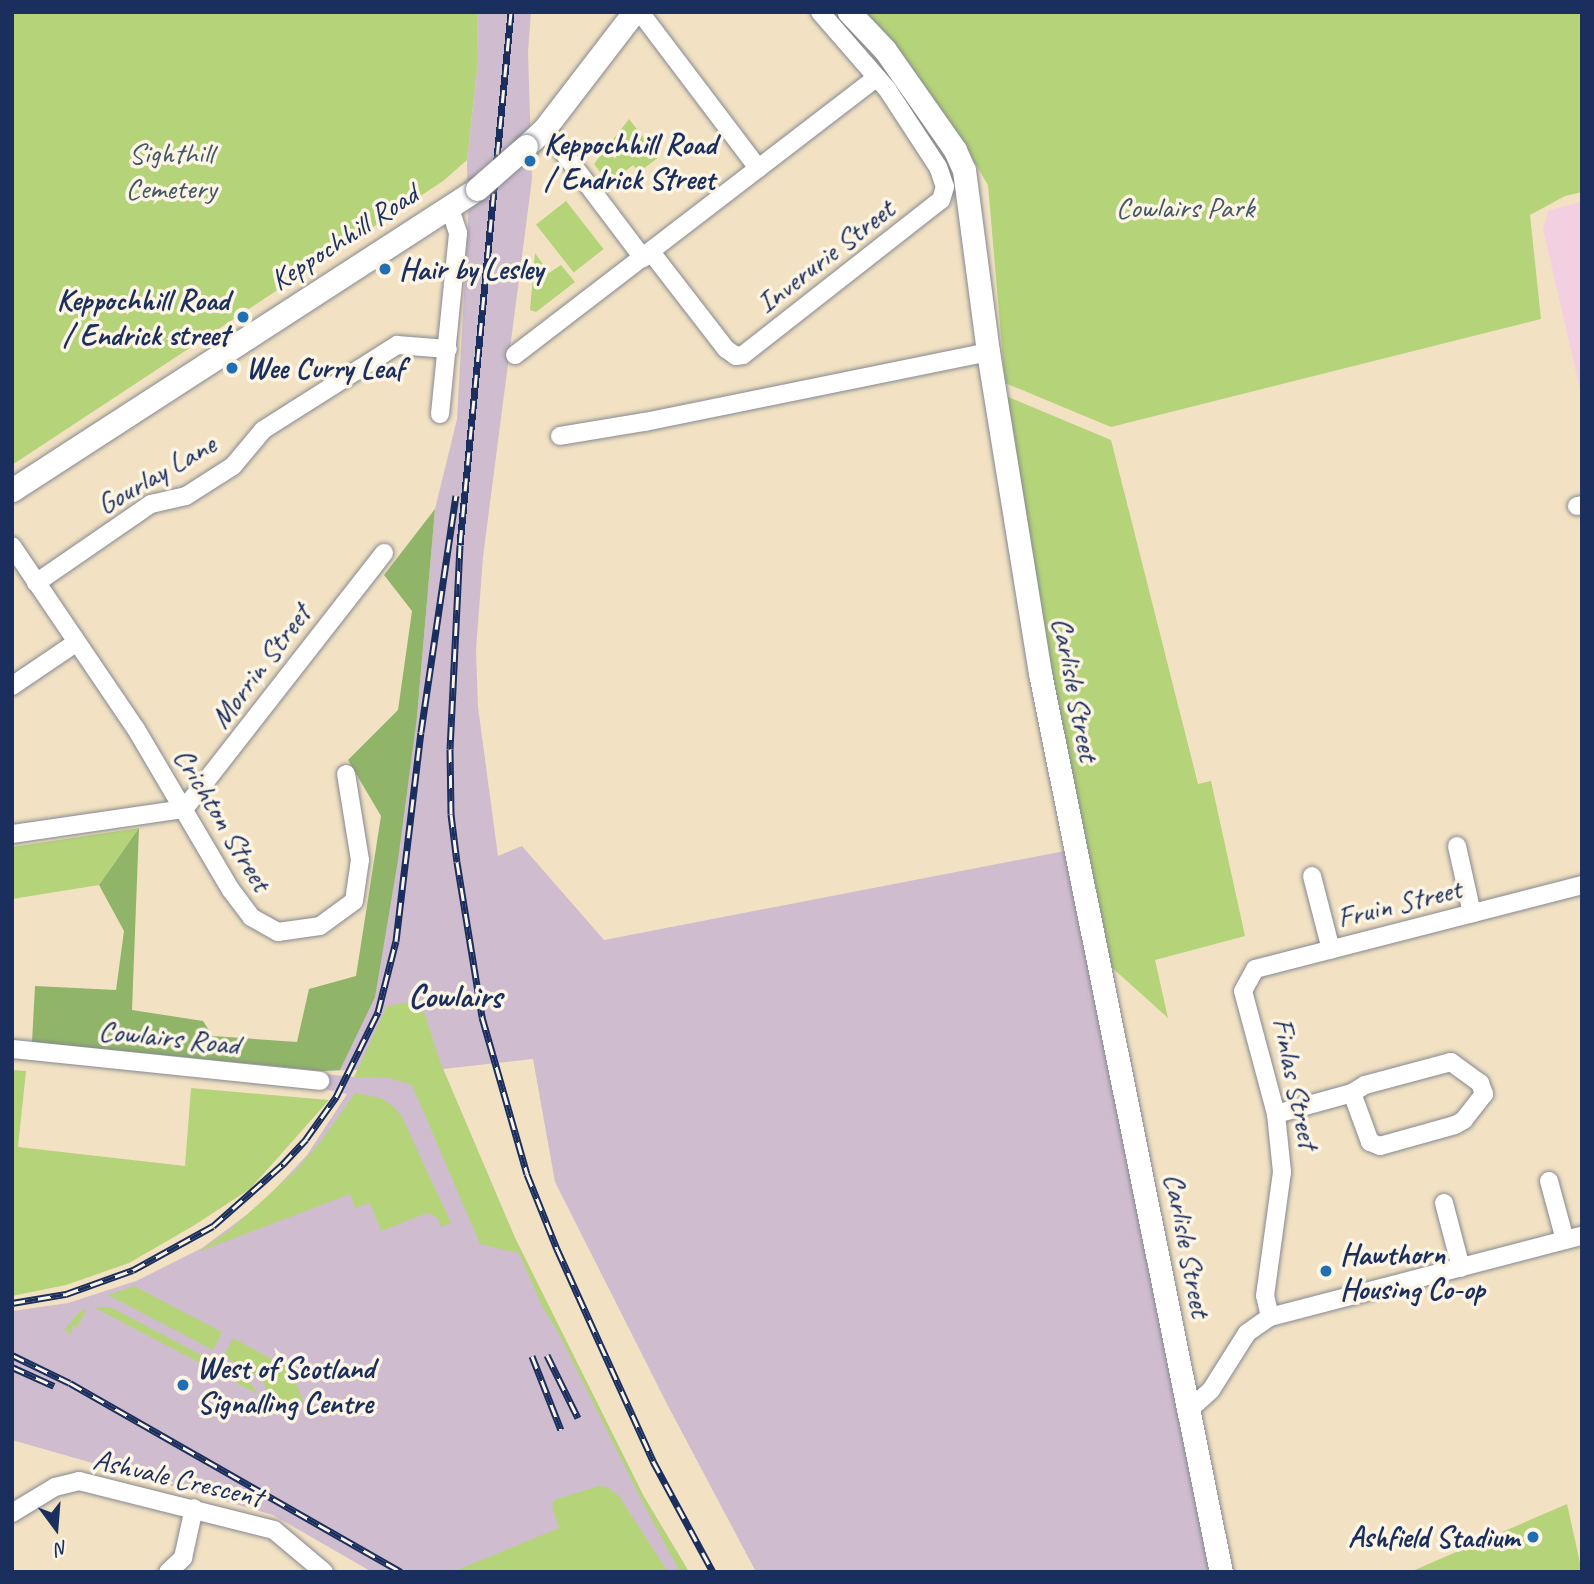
<!DOCTYPE html>
<html>
<head>
<meta charset="utf-8">
<style>
	body { margin:0 }
	#map { position:relative; width:1594px; height:1584px; overflow:hidden; background:#f2e2c3; font-family:Caveat,sans-serif }
	div>[style] { position:absolute }
	.built>* { inset:0; background:#f2cfe1 }
	.industrial>* { inset:0; background:#cfbdcf }
	.green>* { inset:0; background:#b5d379; transform-origin:0 0 }
	.forest>* { inset:0; background:#90b569 }
	.roads { filter:drop-shadow(0 0 2px #868890) drop-shadow(0 0 2px #868890) }
	.minor>* { height:18px; margin:-9px; padding:0 9px; transform-origin:9px; border-radius:9px; background:#fff }
	.tertiary>* { height:23px; margin:-11.5px; padding:0 11.5px; transform-origin:11.5px; border-radius:11.5px; background:#fff }
	.rail>* { height:7px; margin-top:-3.5px; transform-origin:0; background:repeating-linear-gradient(90deg,#fcf5e5 0 13px,#1b2f5e 0 26px); box-sizing:border-box; border-block:2px solid #1b2f5e }
	.bridges { filter:drop-shadow(0 0 2px #868890) drop-shadow(0 0 2px #868890) }
	.tertiary-bridge>* { height:23px; margin:-11.5px; padding:0 11.5px; transform-origin:11.5px; border-radius:11.5px; background:#fff }
	.dots>* { width:19px; height:19px; translate:-50% -50%; box-sizing:border-box; border:4px solid #fcf5e5; border-radius:50% }
	span { translate:-50% -50%; white-space:nowrap; text-align:center; line-height:1.15; -webkit-text-stroke:7px #fcf5e5; paint-order:stroke }
	.poi-label { font-size:30px; color:#1b2f5e; font-weight:700 }
	.left { translate:0 -50%; text-align:left }
	.right { translate:-100% -50%; text-align:right }
	.park-label { font-size:30px; color:#425865 }
	.street-label { font-size:30px; color:#1b2f5e }
	.quarter-label { font-size:33px; color:#1b2f5e; font-weight:700 }
	.frame { position:absolute; inset:0; border:14px solid #1b2f5e; pointer-events:none }
	.north { position:absolute; left:21px; top:1493px; width:70px; height:70px; -webkit-text-stroke:5px #fcf5e5; paint-order:stroke; rotate:164deg; font-size:19px; font-weight:700; line-height:28px; text-align:center; color:#1b2f5e }
	.north::after { content:''; display:block; margin:auto; width:24px; height:32px; background:#1b2f5e; clip-path:polygon(50% 0,100% 100%,50% 72%,0 100%) }
</style>
</head>
<body>
<div id="map">
	<div class="built">
		<i style="clip-path:polygon(1582px 202px,1582px 398px,1543px 229px,1549px 210px)"></i>
	</div>
	<div class="industrial">
		<i style="clip-path:polygon(477px 12px,531px 12px,528px 52px,532px 179px,483px 557px,476px 650px,478px 707px,498px 856px,522px 846px,604px 940px,1075px 849px,1219px 1572px,756px 1572px,667px 1404px,555px 1182px,533px 1059px,443px 1069px,515px 1238px,643px 1495px,689px 1572px,372px 1572px,273px 1515px,12px 1440px,12px 1311px,68px 1303px,136px 1281px,202px 1248px,261px 1204px,307px 1155px,347px 1094px,314px 1087px,315px 1073px,354px 1077px,358px 1070px,323px 1071px,340px 1069px,417px 717px,435px 509px,457px 419px,468px 224px,467px 160px,478px 60px)"></i>
	</div>
	<div class="green">
		<i style="clip-path:polygon(12px 12px,477px 12px,478px 60px,467px 160px,443px 181px,12px 465px)"></i>
		<i style="clip-path:polygon(864px 12px,1582px 12px,1582px 192px,1565px 196px,1530px 215px,1541px 319px,1111px 427px,1005px 383px,988px 185px,966px 148px)"></i>
		<i style="clip-path:polygon(629px 119px,659px 157px,639px 172px,633px 165px,609px 184px,594px 164px)"></i>
		<i style="left:566px;top:201px;width:61px;height:38px;rotate:52deg"></i>
		<i style="clip-path:polygon(535px 253px,549px 273px,561px 265px,575px 282px,536px 312px,530px 310px)"></i>
		<i style="clip-path:polygon(994px 391px,1111px 440px,1198px 784px,1211px 781px,1245px 936px,1155px 960px,1168px 1018px,1097px 954px)"></i>
		<i style="clip-path:polygon(139px 828px,99px 885px,12px 899px,12px 847px)"></i>
		<i style="clip-path:polygon(420px 1000px,441px 1064px,515px 1238px,643px 1495px,689px 1572px,680px 1572px,641px 1499px,558px 1332px,543px 1308px,519px 1253px,480px 1244px,412px 1085px,389px 1078px,354px 1077px,387px 1006px)"></i>
		<i style="clip-path:polygon(12px 1070px,26px 1071px,18px 1147px,185px 1166px,191px 1088px,329px 1100px,250px 1189px,193px 1226px,129px 1263px,66px 1285px,12px 1296px)"></i>
		<i style="clip-path:polygon(355px 1093px,380px 1098px,393px 1106px,402px 1117px,451px 1223px,441px 1227px,438px 1218px,427px 1213px,381px 1231px,370px 1203px,355px 1208px,350px 1194px,198px 1252px,230px 1230px,297px 1169px,321px 1141px)"></i>
		<i style="clip-path:polygon(134px 1286px,222px 1332px,213px 1350px,108px 1295px)"></i>
		<i style="clip-path:polygon(93px 1307px,110px 1307px,207px 1358px,204px 1365px)"></i>
		<i style="clip-path:polygon(87px 1309px,77px 1327px,72px 1326px,72px 1335px,64px 1330px,80px 1311px)"></i>
		<i style="clip-path:polygon(233px 1338px,290px 1369px,303px 1401px,293px 1417px,276px 1409px,261px 1378px,224px 1356px)"></i>
		<i style="clip-path:polygon(219px 1365px,249px 1381px,258px 1394px,215px 1372px)"></i>
		<i style="clip-path:polygon(599px 1486px,607px 1487px,619px 1496px,668px 1572px,452px 1572px,559px 1528px,552px 1507px,554px 1500px)"></i>
		<i style="clip-path:polygon(1567px 1504px,1582px 1572px,1410px 1572px)"></i>
	</div>
	<div class="forest">
		<i style="clip-path:polygon(435px 509px,417px 717px,398px 860px,375px 997px,340px 1070px,323px 1071px,32px 1042px,35px 986px,116px 990px,124px 931px,99px 885px,139px 828px,132px 1010px,203px 1021px,213px 1036px,297px 1042px,309px 989px,356px 976px,381px 816px,348px 760px,398px 710px,412px 611px,384px 575px)"></i>
	</div>
	<div class="roads">
		<div class="minor">
			<i style="left:640px;top:12px;width:196px;rotate:52.9deg"></i>
			<i style="left:545px;top:128px;width:163px;rotate:53deg"></i>
			<i style="left:651px;top:252px;width:123px;rotate:52.3deg"></i>
			<i style="left:726px;top:349px;width:12px;rotate:35deg"></i>
			<i style="left:736px;top:356px;width:7px;rotate:-8deg"></i>
			<i style="left:743px;top:355px;width:251px;rotate:-38.1deg"></i>
			<i style="left:941px;top:200px;width:14px;rotate:-73deg"></i>
			<i style="left:945px;top:187px;width:21px;rotate:-109deg"></i>
			<i style="left:938px;top:167px;width:93px;rotate:-123.2deg"></i>
			<i style="left:887px;top:89px;width:102px;rotate:-131deg"></i>
			<i style="left:515px;top:355px;width:456px;rotate:-37.5deg"></i>
			<i style="left:440px;top:414px;width:182px;rotate:-84.3deg"></i>
			<i style="left:458px;top:233px;width:28px;rotate:-108deg"></i>
			<i style="left:560px;top:436px;width:86px;rotate:-9.4deg"></i>
			<i style="left:645px;top:422px;width:350px;rotate:-11.5deg"></i>
			<i style="left:1577px;top:506px;width:5px;rotate:-11deg"></i>
			<i style="left:12px;top:546px;width:221px;rotate:55.9deg"></i>
			<i style="left:136px;top:729px;width:187px;rotate:59.5deg"></i>
			<i style="left:231px;top:890px;width:34px;rotate:53deg"></i>
			<i style="left:251px;top:917px;width:31px;rotate:29deg"></i>
			<i style="left:278px;top:932px;width:42px;rotate:-8.1deg"></i>
			<i style="left:320px;top:926px;width:42px;rotate:-36.3deg"></i>
			<i style="left:354px;top:901px;width:41px;rotate:-81.7deg"></i>
			<i style="left:360px;top:860px;width:87px;rotate:-99.2deg"></i>
			<i style="left:36px;top:583px;width:140px;rotate:-34.5deg"></i>
			<i style="left:151px;top:504px;width:36px;rotate:-13deg"></i>
			<i style="left:186px;top:496px;width:56px;rotate:-32.6deg"></i>
			<i style="left:233px;top:466px;width:47px;rotate:-50.2deg"></i>
			<i style="left:263px;top:430px;width:159px;rotate:-32.4deg"></i>
			<i style="left:397px;top:345px;width:51px;rotate:4.5deg"></i>
			<i style="left:12px;top:686px;width:78px;rotate:-34.1deg"></i>
			<i style="left:12px;top:834px;width:174px;rotate:-8.3deg"></i>
			<i style="left:184px;top:809px;width:325px;rotate:-52deg"></i>
			<i style="left:1457px;top:846px;width:69px;rotate:77.4deg"></i>
			<i style="left:1312px;top:876px;width:76px;rotate:75.6deg"></i>
			<i style="left:12px;top:1049px;width:310px;rotate:5.9deg"></i>
			<i style="left:1276px;top:1114px;width:79px;rotate:-15.4deg"></i>
			<i style="left:1352px;top:1093px;width:15px;rotate:-32deg"></i>
			<i style="left:1365px;top:1085px;width:89px;rotate:-15deg"></i>
			<i style="left:1451px;top:1062px;width:36px;rotate:36deg"></i>
			<i style="left:1480px;top:1083px;width:12px;rotate:70deg"></i>
			<i style="left:1484px;top:1094px;width:33px;rotate:128deg"></i>
			<i style="left:1464px;top:1120px;width:10px;rotate:151deg"></i>
			<i style="left:1455px;top:1125px;width:78px;rotate:164.4deg"></i>
			<i style="left:1380px;top:1146px;width:11px;rotate:-158deg"></i>
			<i style="left:1370px;top:1142px;width:52px;rotate:-110.2deg"></i>
			<i style="left:1549px;top:1181px;width:61px;rotate:74.8deg"></i>
			<i style="left:1444px;top:1203px;width:67px;rotate:75.3deg"></i>
			<i style="left:1270px;top:1317px;width:22px;rotate:-103deg"></i>
			<i style="left:1265px;top:1296px;width:125px;rotate:-82.2deg"></i>
			<i style="left:1282px;top:1172px;width:58px;rotate:-95.9deg"></i>
			<i style="left:1276px;top:1114px;width:127px;rotate:-105deg"></i>
			<i style="left:1243px;top:991px;width:25px;rotate:-61deg"></i>
			<i style="left:1255px;top:969px;width:338px;rotate:-14.4deg"></i>
			<i style="left:1190px;top:1409px;width:28px;rotate:-42deg"></i>
			<i style="left:1211px;top:1390px;width:67px;rotate:-57.7deg"></i>
			<i style="left:1247px;top:1333px;width:28px;rotate:-35deg"></i>
			<i style="left:1270px;top:1317px;width:322px;rotate:-14.6deg"></i>
			<i style="left:12px;top:1513px;width:50px;rotate:-31.2deg"></i>
			<i style="left:55px;top:1487px;width:25px;rotate:-14deg"></i>
			<i style="left:79px;top:1481px;width:201px;rotate:14.1deg"></i>
			<i style="left:274px;top:1530px;width:65px;rotate:40deg"></i>
			<i style="left:168px;top:1572px;width:21px;rotate:-43deg"></i>
			<i style="left:183px;top:1558px;width:51px;rotate:-77.6deg"></i>
		</div>
		<div class="tertiary">
			<i style="left:849px;top:12px;width:52px;rotate:46.5deg"></i>
			<i style="left:885px;top:50px;width:122px;rotate:55deg"></i>
			<i style="left:955px;top:150px;width:22px;rotate:66deg"></i>
			<i style="left:964px;top:170px;width:184px;rotate:82.5deg"></i>
			<i style="left:988px;top:352px;width:325px;rotate:80.8deg"></i>
			<i style="left:1040px;top:673px;width:917px;rotate:78.62deg"></i>
			<i style="left:526px;top:146px;width:26px;rotate:-43deg"></i>
			<i style="left:545px;top:128px;width:146px;rotate:-52.5deg"></i>
			<i style="left:12px;top:490px;width:554px;rotate:-32.92deg"></i>
		</div>
	</div>
	<div class="rail">
		<i style="left:511px;top:12px;width:535px;rotate:95.47deg"></i>
		<i style="left:460px;top:545px;width:204px;rotate:92.8deg"></i>
		<i style="left:450px;top:749px;width:65px;rotate:89.1deg"></i>
		<i style="left:451px;top:814px;width:48px;rotate:82.9deg"></i>
		<i style="left:457px;top:862px;width:157px;rotate:80.8deg"></i>
		<i style="left:482px;top:1017px;width:163px;rotate:74deg"></i>
		<i style="left:527px;top:1174px;width:81px;rotate:68.2deg"></i>
		<i style="left:557px;top:1249px;width:233px;rotate:65.6deg"></i>
		<i style="left:653px;top:1461px;width:126px;rotate:61.6deg"></i>
		<i style="left:12px;top:1303px;width:55px;rotate:-9.5deg"></i>
		<i style="left:66px;top:1294px;width:71px;rotate:-19.7deg"></i>
		<i style="left:133px;top:1270px;width:91px;rotate:-28.8deg"></i>
		<i style="left:213px;top:1226px;width:94px;rotate:-41.5deg"></i>
		<i style="left:283px;top:1164px;width:34px;rotate:-47deg"></i>
		<i style="left:306px;top:1139px;width:52px;rotate:-54.5deg"></i>
		<i style="left:336px;top:1097px;width:95px;rotate:-63.7deg"></i>
		<i style="left:378px;top:1012px;width:73px;rotate:-75.8deg"></i>
		<i style="left:396px;top:941px;width:210px;rotate:-83.2deg"></i>
		<i style="left:421px;top:732px;width:239px;rotate:-81.6deg"></i>
		<i style="left:12px;top:1355px;width:64px;rotate:25.8deg"></i>
		<i style="left:70px;top:1383px;width:381px;rotate:29.7deg"></i>
		<i style="left:547px;top:1355px;width:70px;rotate:63.8deg"></i>
		<i style="left:532px;top:1356px;width:79px;rotate:68.6deg"></i>
		<i style="left:12px;top:1367px;width:46px;rotate:24.3deg"></i>
	</div>
	<div class="bridges">
		<div class="tertiary-bridge">
			<i style="left:477px;top:189px;width:65px;rotate:-41.3deg"></i>
		</div>
	</div>
	<div class="dots">
		<i style="left:530px;top:161px;background:#1f6fb2"></i>
		<i style="left:385px;top:269px;background:#1f6fb2"></i>
		<i style="left:243px;top:317px;background:#1f6fb2"></i>
		<i style="left:232px;top:368px;background:#1f6fb2"></i>
		<i style="left:1326px;top:1271px;background:#1f6fb2"></i>
		<i style="left:183px;top:1385px;background:#1f6fb2"></i>
		<i style="left:1533px;top:1537px;background:#1f6fb2"></i>
	</div>
	<div class="poi-label">
		<span class="left" style="left:544px;top:161px">Keppochhill Road<br>/ Endrick Street</span>
		<span class="left" style="left:399px;top:269px">Hair by Lesley</span>
		<span class="right" style="left:229px;top:317px">Keppochhill Road<br>/ Endrick street</span>
		<span class="left" style="left:246px;top:368px">Wee Curry Leaf</span>
		<span class="left" style="left:1340px;top:1271px">Hawthorn<br>Housing Co-op</span>
		<span class="left" style="left:197px;top:1385px">West of Scotland<br>Signalling Centre</span>
		<span class="right" style="left:1519px;top:1537px">Ashfield Stadium</span>
	</div>
	<div class="park-label">
		<span style="left:171px;top:170px">Sighthill<br>Cemetery</span>
		<span style="left:1185px;top:207px">Cowlairs Park</span>
	</div>
	<div class="street-label">
		<span style="left:344px;top:237px;rotate:-33deg">Keppochhill Road</span>
		<span style="left:825px;top:256px;rotate:-38deg">Inverurie Street</span>
		<span style="left:156px;top:474px;rotate:-30deg">Gourlay Lane</span>
		<span style="left:260px;top:666px;rotate:-53deg">Morrin Street</span>
		<span style="left:1076px;top:689px;rotate:79deg">Carlisle Street</span>
		<span style="left:223px;top:819px;rotate:59deg">Crichton Street</span>
		<span style="left:1399px;top:903px;rotate:-14deg">Fruin Street</span>
		<span style="left:169px;top:1037px;rotate:6deg">Cowlairs Road</span>
		<span style="left:1296px;top:1083px;rotate:78deg">Finlas Street</span>
		<span style="left:1188px;top:1245px;rotate:79deg">Carlisle Street</span>
		<span style="left:178px;top:1478px;rotate:13deg">Ashvale Crescent</span>
	</div>
	<div class="quarter-label">
		<span style="left:455px;top:997px">Cowlairs</span>
	</div>
	<div class="frame"></div>
	<div class="north">N</div>
</div>
</body>
</html>
